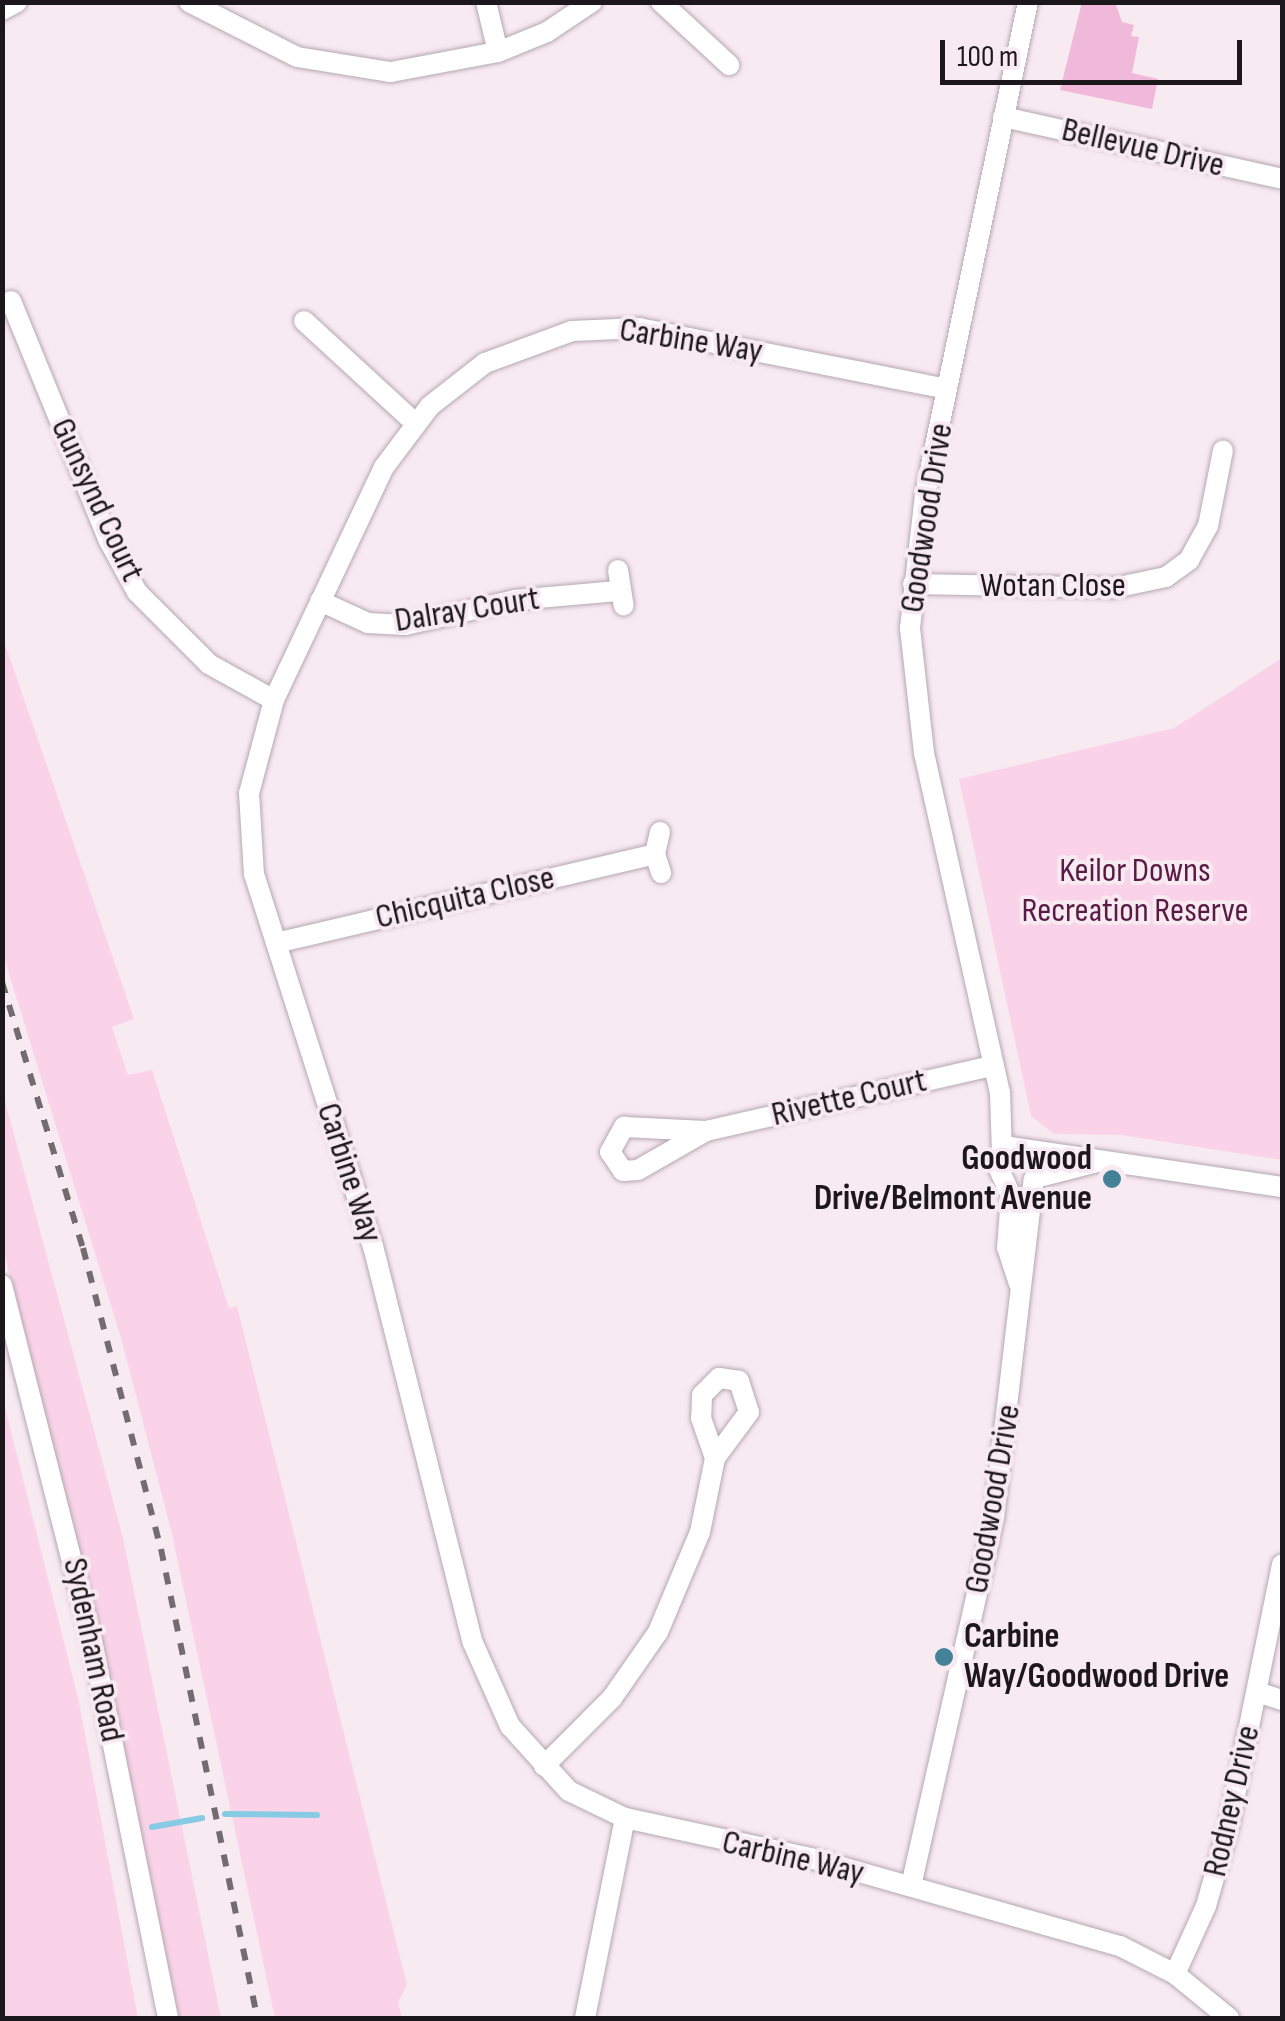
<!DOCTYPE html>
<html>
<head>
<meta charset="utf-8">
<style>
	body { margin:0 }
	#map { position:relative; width:1285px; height:2021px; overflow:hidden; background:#f8eaf1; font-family:"Sofia Sans Condensed",sans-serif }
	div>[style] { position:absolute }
	.green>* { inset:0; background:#fad3e8 }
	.stream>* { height:6px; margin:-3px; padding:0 3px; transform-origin:3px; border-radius:3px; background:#86cbe3 }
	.building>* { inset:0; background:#f1b9d9 }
	.roads { filter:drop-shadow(0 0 2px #b5a8af) drop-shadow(0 0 2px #b5a8af) }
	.minor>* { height:20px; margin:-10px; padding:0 10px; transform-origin:10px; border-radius:10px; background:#fff }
	.rail>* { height:6px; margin-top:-3px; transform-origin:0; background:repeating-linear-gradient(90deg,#736b6f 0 12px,transparent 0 24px) }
	.dots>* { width:28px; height:28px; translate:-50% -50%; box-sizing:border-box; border:5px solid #f8eaf1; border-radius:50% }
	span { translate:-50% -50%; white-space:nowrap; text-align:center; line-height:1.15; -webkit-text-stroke:8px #f8eaf1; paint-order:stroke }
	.street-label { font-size:35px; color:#1c171a }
	.park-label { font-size:35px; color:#5a1a44 }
	.poi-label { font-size:35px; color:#1c171a; font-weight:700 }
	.right { translate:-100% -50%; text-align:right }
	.left { translate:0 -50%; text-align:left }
	.frame { position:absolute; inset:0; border:5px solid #1c171a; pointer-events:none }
	.scale { position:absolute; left:940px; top:40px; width:302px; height:45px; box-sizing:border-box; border:5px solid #1c171a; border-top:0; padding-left:12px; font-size:30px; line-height:35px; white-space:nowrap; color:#1c171a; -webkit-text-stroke:8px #f8eaf1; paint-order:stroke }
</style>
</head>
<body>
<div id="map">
	<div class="green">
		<i style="clip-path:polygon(3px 638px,134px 1019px,112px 1027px,128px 1075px,152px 1070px,229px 1308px,237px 1306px,407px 1985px,398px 2002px,402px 2018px,275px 2018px,171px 1530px,121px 1338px,3px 954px)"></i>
		<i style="clip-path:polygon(1282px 658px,1282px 1160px,1121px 1135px,1054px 1134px,1031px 1116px,959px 779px,1174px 728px)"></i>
		<i style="clip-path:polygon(2px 1090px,123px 1538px,221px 2018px,179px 2018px,122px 1740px,3px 1248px)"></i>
		<i style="clip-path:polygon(3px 1399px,79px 1702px,138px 2018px,3px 2018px)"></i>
	</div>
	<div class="stream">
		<i style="left:225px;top:1814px;width:92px;rotate:0.6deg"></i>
		<i style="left:152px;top:1827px;width:51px;rotate:-10.2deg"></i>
	</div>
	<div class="building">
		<i style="clip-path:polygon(1082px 2px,1115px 2px,1122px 22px,1134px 25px,1131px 36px,1139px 37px,1132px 73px,1158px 79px,1152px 109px,1060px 90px)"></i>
	</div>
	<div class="roads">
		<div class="minor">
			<i style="left:189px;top:2px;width:121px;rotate:27deg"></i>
			<i style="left:297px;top:57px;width:95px;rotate:9.1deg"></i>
			<i style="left:391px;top:72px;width:109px;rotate:-10.6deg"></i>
			<i style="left:498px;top:52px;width:53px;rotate:-22.2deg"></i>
			<i style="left:547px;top:32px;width:54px;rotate:-33.7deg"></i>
			<i style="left:486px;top:2px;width:51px;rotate:76.5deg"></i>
			<i style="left:661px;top:2px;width:93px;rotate:42.8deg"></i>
			<i style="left:2px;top:10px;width:17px;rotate:-28deg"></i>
			<i style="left:1003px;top:117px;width:286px;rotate:12.5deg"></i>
			<i style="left:11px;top:301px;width:257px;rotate:67.8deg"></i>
			<i style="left:108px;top:539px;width:60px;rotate:61.3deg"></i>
			<i style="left:137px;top:592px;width:102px;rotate:45deg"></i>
			<i style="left:209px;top:664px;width:74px;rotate:29deg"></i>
			<i style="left:304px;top:321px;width:151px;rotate:42.6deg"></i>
			<i style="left:947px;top:389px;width:313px;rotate:-168.8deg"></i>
			<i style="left:640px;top:328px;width:68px;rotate:177.5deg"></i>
			<i style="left:572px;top:331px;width:93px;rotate:159.8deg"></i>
			<i style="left:485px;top:363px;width:70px;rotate:142deg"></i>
			<i style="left:430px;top:406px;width:76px;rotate:127deg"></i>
			<i style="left:384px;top:467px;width:258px;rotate:115.3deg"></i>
			<i style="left:274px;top:700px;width:96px;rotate:105deg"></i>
			<i style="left:249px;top:793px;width:81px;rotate:86.5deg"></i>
			<i style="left:254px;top:874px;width:391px;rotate:72.3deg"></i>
			<i style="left:373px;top:1246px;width:409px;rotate:75.9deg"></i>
			<i style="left:473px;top:1643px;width:91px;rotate:66deg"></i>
			<i style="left:510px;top:1726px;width:88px;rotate:47.8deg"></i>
			<i style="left:569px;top:1791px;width:62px;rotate:25.7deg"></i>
			<i style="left:625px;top:1818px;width:193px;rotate:12.2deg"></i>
			<i style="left:814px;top:1859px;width:318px;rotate:15.9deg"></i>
			<i style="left:1120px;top:1946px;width:62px;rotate:27deg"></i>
			<i style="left:1175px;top:1974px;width:70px;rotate:39.2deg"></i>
			<i style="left:618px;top:570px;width:36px;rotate:81deg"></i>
			<i style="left:913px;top:584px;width:201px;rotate:1.1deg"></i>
			<i style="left:1114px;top:588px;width:53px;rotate:-11.9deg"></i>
			<i style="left:1166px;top:577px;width:29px;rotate:-36deg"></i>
			<i style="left:1189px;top:560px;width:39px;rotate:-61deg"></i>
			<i style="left:1208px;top:526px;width:77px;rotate:-78.8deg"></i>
			<i style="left:320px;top:601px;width:53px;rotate:24.6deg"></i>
			<i style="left:368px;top:623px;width:37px;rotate:3deg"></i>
			<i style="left:405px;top:625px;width:113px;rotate:-12.8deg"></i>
			<i style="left:515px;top:600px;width:103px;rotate:-5deg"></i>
			<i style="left:660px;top:832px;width:23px;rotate:103deg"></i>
			<i style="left:655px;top:854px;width:20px;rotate:72deg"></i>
			<i style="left:276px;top:943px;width:389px;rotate:-13.2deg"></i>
			<i style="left:706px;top:1131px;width:78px;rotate:150.2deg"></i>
			<i style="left:638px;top:1170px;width:15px;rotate:176deg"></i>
			<i style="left:623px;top:1171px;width:23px;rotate:-124deg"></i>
			<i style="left:610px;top:1152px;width:29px;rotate:-61deg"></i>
			<i style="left:624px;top:1127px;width:82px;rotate:2.8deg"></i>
			<i style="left:706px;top:1131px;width:294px;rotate:-12.8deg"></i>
			<i style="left:1002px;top:1155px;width:62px;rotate:-91.8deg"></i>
			<i style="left:1000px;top:1093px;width:348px;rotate:-102.6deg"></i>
			<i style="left:924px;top:753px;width:126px;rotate:-96.4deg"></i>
			<i style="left:910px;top:628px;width:135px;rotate:-83.6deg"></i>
			<i style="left:925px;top:494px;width:503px;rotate:-78.18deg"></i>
			<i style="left:1035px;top:1178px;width:64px;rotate:-14.5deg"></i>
			<i style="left:1019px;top:1284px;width:38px;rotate:-108deg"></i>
			<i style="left:1007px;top:1248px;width:52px;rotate:-85.6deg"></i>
			<i style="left:1011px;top:1196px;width:30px;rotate:-114deg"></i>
			<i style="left:999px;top:1169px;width:25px;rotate:-61deg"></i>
			<i style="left:1011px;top:1147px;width:274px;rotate:8.4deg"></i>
			<i style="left:2px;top:1285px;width:362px;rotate:75.8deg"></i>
			<i style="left:91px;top:1636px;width:390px;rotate:78.6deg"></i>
			<i style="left:1257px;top:1692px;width:26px;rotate:18deg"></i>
			<i style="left:544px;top:1766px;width:96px;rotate:-45deg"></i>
			<i style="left:612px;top:1698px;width:80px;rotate:-55.1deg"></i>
			<i style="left:658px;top:1632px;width:108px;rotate:-67.2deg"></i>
			<i style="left:700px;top:1532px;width:76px;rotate:-78.5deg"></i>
			<i style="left:715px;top:1458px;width:57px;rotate:-53.5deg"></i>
			<i style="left:749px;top:1412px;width:33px;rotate:-108deg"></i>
			<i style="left:739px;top:1381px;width:20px;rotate:-171deg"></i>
			<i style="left:719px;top:1378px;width:24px;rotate:135deg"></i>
			<i style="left:702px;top:1395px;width:23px;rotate:92deg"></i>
			<i style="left:701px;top:1418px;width:42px;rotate:70.7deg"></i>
			<i style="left:911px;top:1886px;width:378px;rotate:-77.3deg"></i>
			<i style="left:994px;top:1517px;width:340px;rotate:-83.3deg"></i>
			<i style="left:1175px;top:1974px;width:75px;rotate:-65.5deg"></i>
			<i style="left:1206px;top:1906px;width:84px;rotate:-74.1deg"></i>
			<i style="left:1229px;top:1825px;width:266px;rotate:-78.5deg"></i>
			<i style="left:585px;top:2018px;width:204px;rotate:-78.7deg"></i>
		</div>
	</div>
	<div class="rail">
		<i style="left:2px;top:982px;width:278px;rotate:73.1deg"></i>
		<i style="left:83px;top:1248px;width:311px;rotate:75.5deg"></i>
		<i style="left:161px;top:1549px;width:479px;rotate:78.4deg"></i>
	</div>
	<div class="dots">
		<i style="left:1112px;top:1179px;background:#438297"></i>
		<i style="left:944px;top:1657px;background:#438297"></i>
	</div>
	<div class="street-label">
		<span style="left:1143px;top:148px;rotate:13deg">Bellevue Drive</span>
		<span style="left:691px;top:341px;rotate:9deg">Carbine Way</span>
		<span style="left:97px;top:500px;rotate:65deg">Gunsynd Court</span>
		<span style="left:927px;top:518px;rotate:-81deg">Goodwood Drive</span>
		<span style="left:1053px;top:586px">Wotan Close</span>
		<span style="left:467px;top:610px;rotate:-9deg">Dalray Court</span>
		<span style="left:465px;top:898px;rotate:-13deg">Chicquita Close</span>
		<span style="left:849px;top:1098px;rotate:-13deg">Rivette Court</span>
		<span style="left:349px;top:1173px;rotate:72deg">Carbine Way</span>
		<span style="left:993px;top:1499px;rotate:-80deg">Goodwood Drive</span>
		<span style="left:93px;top:1650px;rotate:78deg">Sydenham Road</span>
		<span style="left:1232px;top:1801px;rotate:-77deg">Rodney Drive</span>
		<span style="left:793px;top:1858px;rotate:13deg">Carbine Way</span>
	</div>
	<div class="park-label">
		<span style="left:1135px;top:891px">Keilor Downs<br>Recreation Reserve</span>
	</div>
	<div class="poi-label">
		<span class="right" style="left:1092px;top:1179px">Goodwood<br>Drive/Belmont Avenue</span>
		<span class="left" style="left:964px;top:1657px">Carbine<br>Way/Goodwood Drive</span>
	</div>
	<div class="frame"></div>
	<div class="scale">100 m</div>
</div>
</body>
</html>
